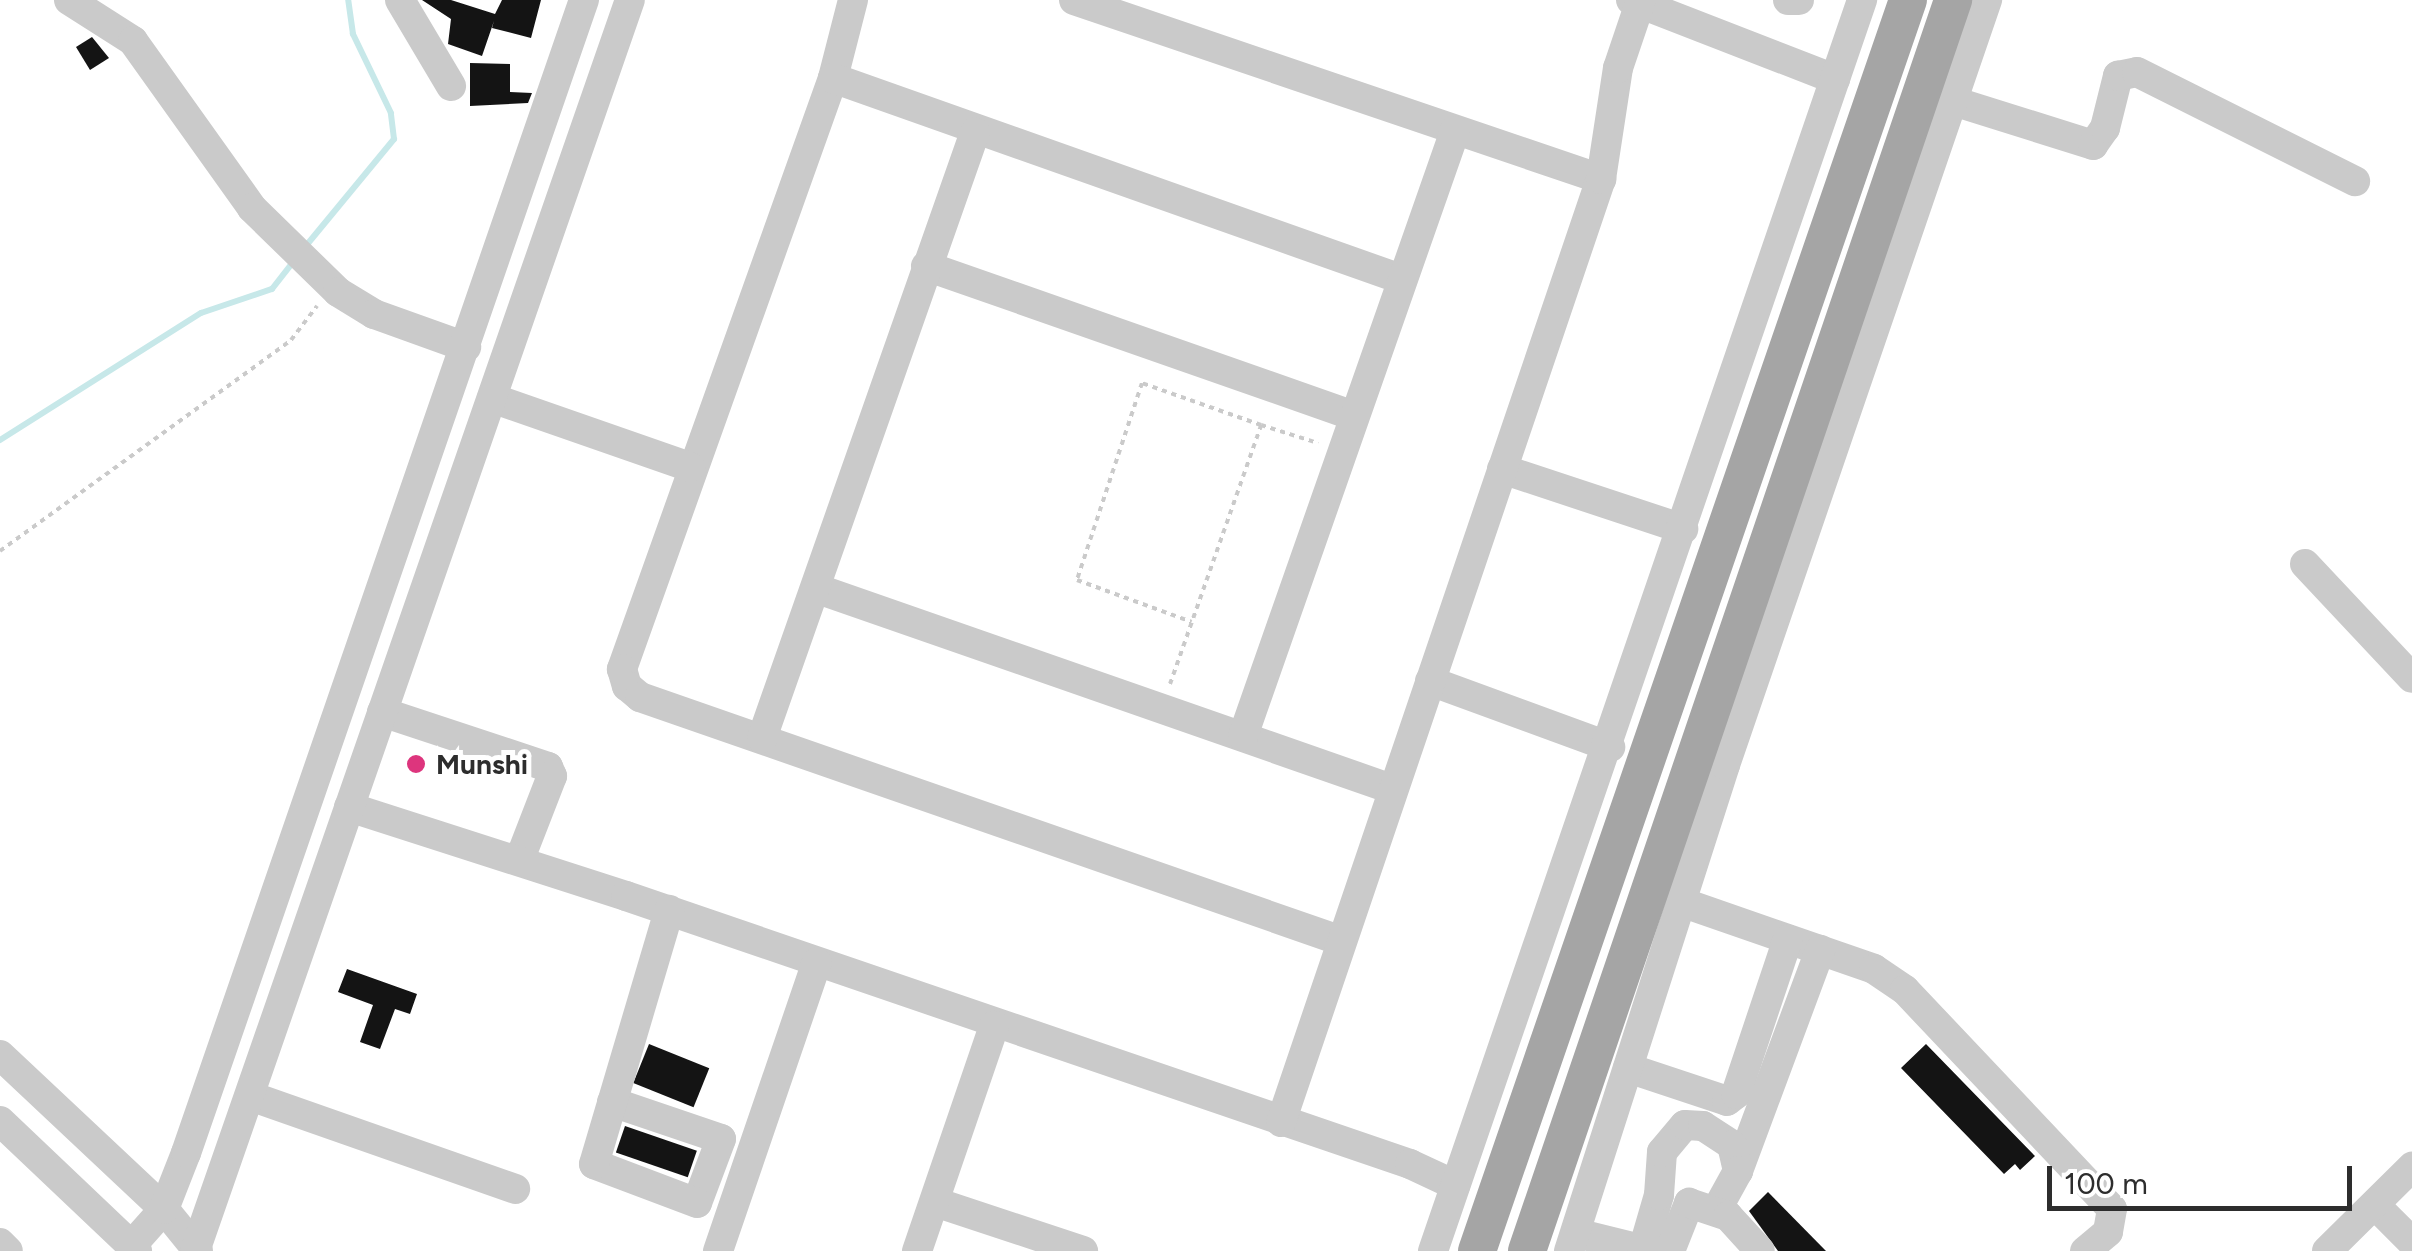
<!DOCTYPE html>
<html>
<head>
<meta charset="utf-8">
<style>
	body { margin:0 }
	#map { position:relative; width:2412px; height:1251px; overflow:hidden; background:#fff; font-family:Figtree,sans-serif }
	div>[style] { position:absolute }
	.stream>* { height:6px; margin:-3px; padding:0 3px; transform-origin:3px; border-radius:3px; background:#c7e8e9 }
	.building>* { inset:0; background:#141414; transform-origin:0 0 }
	.path>* { height:4px; margin-top:-2px; transform-origin:0; background:repeating-linear-gradient(90deg,#cacaca 0 5px,transparent 0 10px) }
	.minor>* { height:30px; margin:-15px; padding:0 15px; transform-origin:15px; border-radius:15px; background:#cacaca }
	.major>* { height:38px; margin:-19px; padding:0 19px; transform-origin:19px; border-radius:19px; background:#a5a5a5 }
	.dots>* { width:28px; height:28px; translate:-50% -50%; box-sizing:border-box; border:5px solid #fff; border-radius:50% }
	span { translate:-50% -50%; white-space:nowrap; text-align:center; line-height:1.15; -webkit-text-stroke:10px #fff; paint-order:stroke }
	.poi-label { font-size:28px; color:#2d2d2d; font-weight:700 }
	.left { translate:0 -50%; text-align:left }
	.scale { position:absolute; left:2047px; top:1166px; width:305px; height:45px; box-sizing:border-box; border:5px solid #2d2d2d; border-top:0; padding-left:12px; font-size:30px; line-height:35px; white-space:nowrap; color:#2d2d2d; -webkit-text-stroke:8px #fff; paint-order:stroke }
</style>
</head>
<body>
<div id="map">
	<div class="stream">
		<i style="left:305px;top:247px;width:140px;rotate:-50.5deg"></i>
		<i style="left:394px;top:139px;width:26px;rotate:-97deg"></i>
		<i style="left:391px;top:113px;width:88px;rotate:-115.7deg"></i>
		<i style="left:353px;top:34px;width:34px;rotate:-98deg"></i>
		<i style="left:0;top:440px;width:238px;rotate:-32.3deg"></i>
		<i style="left:201px;top:313px;width:75px;rotate:-18.7deg"></i>
		<i style="left:272px;top:289px;width:36px;rotate:-52deg"></i>
	</div>
	<div class="building">
		<i style="clip-path:polygon(422px 0,451px 0,495px 14px,502px 0,541px 0,531px 38px,492px 28px,494px 21px,482px 56px,448px 44px,451px 19px)"></i>
		<i style="clip-path:polygon(92px 37px,109px 58px,90px 70px,76px 47px)"></i>
		<i style="clip-path:polygon(470px 63px,510px 64px,510px 92px,532px 93px,528px 103px,470px 106px)"></i>
		<i style="clip-path:polygon(347px 969px,417px 994px,410px 1014px,395px 1009px,380px 1049px,360px 1042px,373px 1005px,338px 992px)"></i>
		<i style="left:649px;top:1044px;width:65px;height:42px;rotate:22deg"></i>
		<i style="clip-path:polygon(1926px 1044px,2035px 1156px,2020px 1170px,2015px 1164px,2004px 1174px,1901px 1068px)"></i>
		<i style="left:625px;top:1126px;width:76px;height:28px;rotate:19deg"></i>
		<i style="clip-path:polygon(1768px 1192px,1826px 1251px,1778px 1251px,1749px 1211px)"></i>
	</div>
	<div class="path">
		<i style="left:1261px;top:425px;width:60px;rotate:17.5deg"></i>
		<i style="left:0;top:551px;width:359px;rotate:-35.9deg"></i>
		<i style="left:291px;top:340px;width:43px;rotate:-52.6deg"></i>
		<i style="left:1170px;top:684px;width:275px;rotate:-70.6deg"></i>
		<i style="left:1261px;top:425px;width:126px;rotate:-160.6deg"></i>
		<i style="left:1142px;top:383px;width:207px;rotate:108.3deg"></i>
		<i style="left:1077px;top:580px;width:122px;rotate:20.1deg"></i>
	</div>
	<div class="minor">
		<i style="left:69px;top:0;width:76px;rotate:32.6deg"></i>
		<i style="left:133px;top:41px;width:205px;rotate:54.5deg"></i>
		<i style="left:252px;top:208px;width:120px;rotate:44.3deg"></i>
		<i style="left:338px;top:292px;width:42px;rotate:31.4deg"></i>
		<i style="left:374px;top:314px;width:98px;rotate:19.7deg"></i>
		<i style="left:400px;top:0;width:100px;rotate:59.3deg"></i>
		<i style="left:853px;top:0;width:81px;rotate:104.4deg"></i>
		<i style="left:833px;top:78px;width:628px;rotate:109.65deg"></i>
		<i style="left:622px;top:669px;width:18px;rotate:74deg"></i>
		<i style="left:627px;top:686px;width:17px;rotate:40deg"></i>
		<i style="left:640px;top:697px;width:743px;rotate:19.17deg"></i>
		<i style="left:1074px;top:0;width:557px;rotate:18.76deg"></i>
		<i style="left:1631px;top:0;width:219px;rotate:21.2deg"></i>
		<i style="left:1788px;top:0;width:11px"></i>
		<i style="left:833px;top:78px;width:603px;rotate:19.49deg"></i>
		<i style="left:1953px;top:101px;width:147px;rotate:17.4deg"></i>
		<i style="left:2093px;top:145px;width:21px;rotate:-55deg"></i>
		<i style="left:2105px;top:128px;width:54px;rotate:-76deg"></i>
		<i style="left:2118px;top:76px;width:19px;rotate:-12deg"></i>
		<i style="left:2137px;top:72px;width:244px;rotate:26.6deg"></i>
		<i style="left:926px;top:266px;width:454px;rotate:19.3deg"></i>
		<i style="left:492px;top:398px;width:210px;rotate:19.2deg"></i>
		<i style="left:1502px;top:469px;width:191px;rotate:18.3deg"></i>
		<i style="left:2305px;top:564px;width:156px;rotate:46.8deg"></i>
		<i style="left:818px;top:589px;width:608px;rotate:19.21deg"></i>
		<i style="left:1430px;top:681px;width:192px;rotate:20.1deg"></i>
		<i style="left:382px;top:712px;width:175px;rotate:18.3deg"></i>
		<i style="left:548px;top:767px;width:10px;rotate:66deg"></i>
		<i style="left:552px;top:776px;width:91px;rotate:111.2deg"></i>
		<i style="left:1243px;top:736px;width:641px;rotate:-70.69deg"></i>
		<i style="left:762px;top:738px;width:642px;rotate:-70.63deg"></i>
		<i style="left:349px;top:807px;width:291px;rotate:17.8deg"></i>
		<i style="left:626px;top:896px;width:829px;rotate:18.87deg"></i>
		<i style="left:1410px;top:1164px;width:50px;rotate:25deg"></i>
		<i style="left:1681px;top:902px;width:204px;rotate:19.1deg"></i>
		<i style="left:1874px;top:969px;width:37px;rotate:34deg"></i>
		<i style="left:1905px;top:990px;width:301px;rotate:46.6deg"></i>
		<i style="left:2112px;top:1209px;width:23px;rotate:100deg"></i>
		<i style="left:2108px;top:1232px;width:30px;rotate:140deg"></i>
		<i style="left:0;top:1055px;width:225px;rotate:43.2deg"></i>
		<i style="left:164px;top:1209px;width:54px;rotate:51deg"></i>
		<i style="left:1628px;top:1068px;width:104px;rotate:18.4deg"></i>
		<i style="left:1727px;top:1101px;width:11px;rotate:-38deg"></i>
		<i style="left:1736px;top:1094px;width:163px;rotate:-71.5deg"></i>
		<i style="left:250px;top:1096px;width:281px;rotate:19.3deg"></i>
		<i style="left:612px;top:1102px;width:115px;rotate:18.7deg"></i>
		<i style="left:721px;top:1139px;width:68px;rotate:110.6deg"></i>
		<i style="left:697px;top:1203px;width:110px;rotate:-159.3deg"></i>
		<i style="left:594px;top:1164px;width:265px;rotate:-73.5deg"></i>
		<i style="left:0;top:1121px;width:189px;rotate:43.5deg"></i>
		<i style="left:1281px;top:1122px;width:996px;rotate:-71.26deg"></i>
		<i style="left:1601px;top:179px;width:112px;rotate:-81.3deg"></i>
		<i style="left:1618px;top:68px;width:69px;rotate:-71.3deg"></i>
		<i style="left:1738px;top:1171px;width:236px;rotate:-69.6deg"></i>
		<i style="left:935px;top:1202px;width:156px;rotate:18.3deg"></i>
		<i style="left:2376px;top:1206px;width:51px;rotate:45deg"></i>
		<i style="left:1576px;top:1233px;width:75px;rotate:13.9deg"></i>
		<i style="left:0;top:1243px;width:11px;rotate:45deg"></i>
		<i style="left:132px;top:1245px;width:48px;rotate:-48.4deg"></i>
		<i style="left:164px;top:1209px;width:60px;rotate:-68.6deg"></i>
		<i style="left:186px;top:1153px;width:1220px;rotate:-70.96deg"></i>
		<i style="left:1643px;top:1250px;width:57px;rotate:-73.8deg"></i>
		<i style="left:1659px;top:1195px;width:43px;rotate:-86deg"></i>
		<i style="left:1662px;top:1152px;width:35px;rotate:-50deg"></i>
		<i style="left:1685px;top:1125px;width:18px;rotate:3deg"></i>
		<i style="left:1703px;top:1126px;width:35px;rotate:33deg"></i>
		<i style="left:1732px;top:1145px;width:27px;rotate:77deg"></i>
		<i style="left:1738px;top:1171px;width:46px;rotate:118.8deg"></i>
		<i style="left:195px;top:1251px;width:1324px;rotate:-70.83deg"></i>
		<i style="left:718px;top:1251px;width:305px;rotate:-71.1deg"></i>
		<i style="left:917px;top:1251px;width:238px;rotate:-71.1deg"></i>
		<i style="left:1433px;top:1251px;width:1323px;rotate:-71.07deg"></i>
		<i style="left:1569px;top:1251px;width:510px;rotate:-72.2deg"></i>
		<i style="left:1725px;top:765px;width:809px;rotate:-71.09deg"></i>
		<i style="left:1670px;top:1251px;width:52px;rotate:-68.4deg"></i>
		<i style="left:1689px;top:1203px;width:41px;rotate:18.4deg"></i>
		<i style="left:1728px;top:1216px;width:47px;rotate:47.6deg"></i>
		<i style="left:2327px;top:1251px;width:120px;rotate:-44.7deg"></i>
	</div>
	<div class="major">
		<i style="left:1477px;top:1251px;width:1323px;rotate:-70.99deg"></i>
		<i style="left:1527px;top:1251px;width:1322px;rotate:-71.19deg"></i>
	</div>
	<div class="dots">
		<i style="left:416px;top:764px;background:#dd357d"></i>
	</div>
	<div class="poi-label">
		<span class="left" style="left:436px;top:764px">Munshi</span>
	</div>
	<div class="scale">100 m</div>
</div>
</body>
</html>
